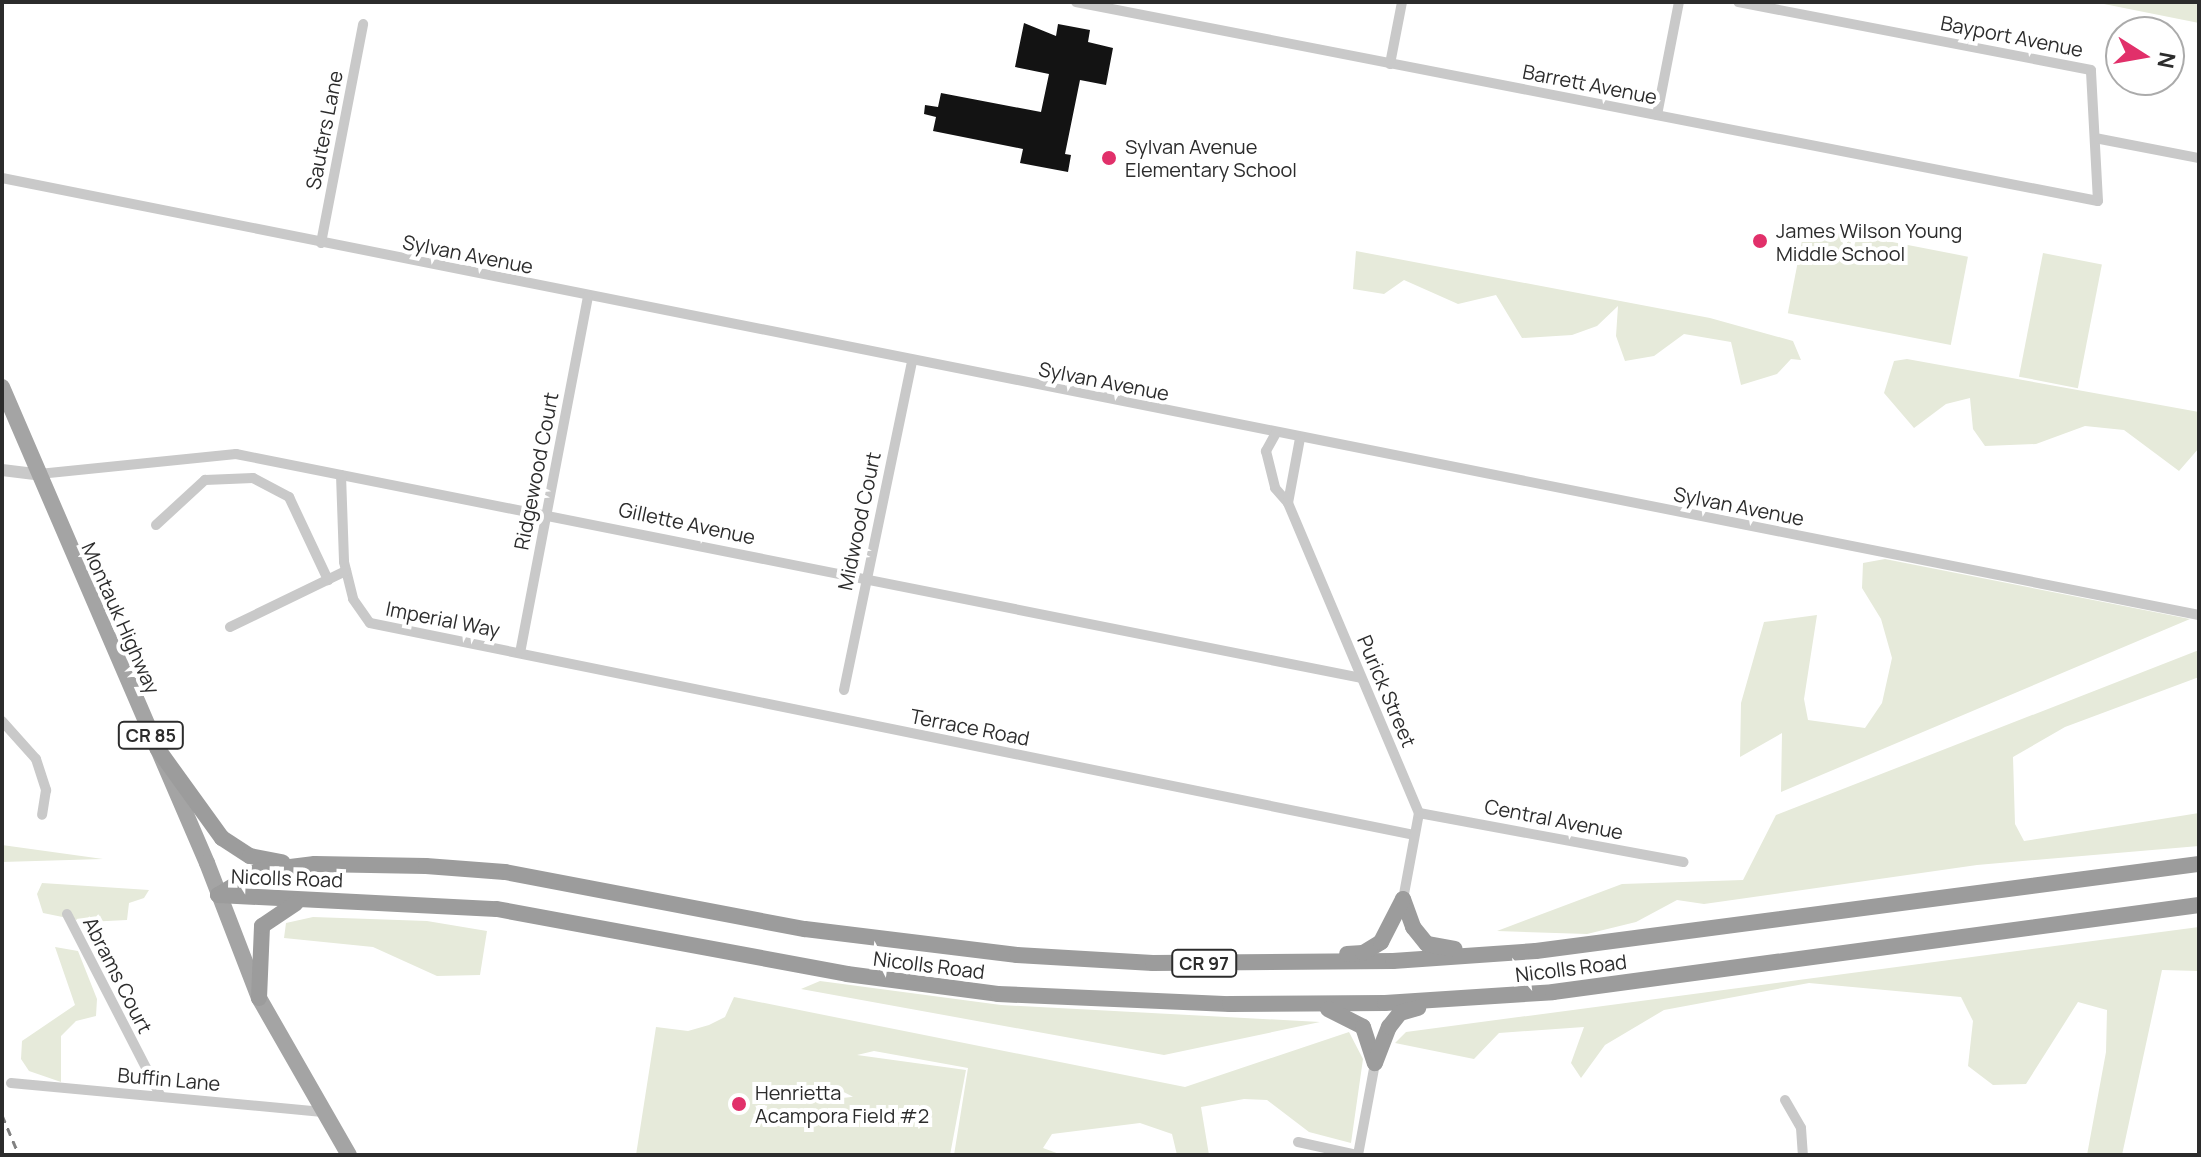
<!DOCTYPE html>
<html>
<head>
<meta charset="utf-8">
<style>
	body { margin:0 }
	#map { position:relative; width:2201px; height:1157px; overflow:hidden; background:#fff; font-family:Manrope,sans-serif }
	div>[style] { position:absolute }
	.green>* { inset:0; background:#e6eada; transform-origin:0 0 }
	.building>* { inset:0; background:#131313 }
	.minor>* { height:10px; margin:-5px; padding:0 5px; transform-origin:5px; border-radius:5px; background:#c9c9c9 }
	.tertiary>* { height:12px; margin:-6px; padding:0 6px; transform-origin:6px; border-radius:6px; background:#c9c9c9 }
	.primary>* { height:16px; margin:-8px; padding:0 8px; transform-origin:8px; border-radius:8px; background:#a4a4a4 }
	.trunk>* { height:16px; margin:-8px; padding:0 8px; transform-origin:8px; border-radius:8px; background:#9c9c9c }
	.rail>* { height:3px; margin-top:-1.5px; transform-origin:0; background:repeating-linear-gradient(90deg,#818181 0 8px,transparent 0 14px) }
	.dots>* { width:22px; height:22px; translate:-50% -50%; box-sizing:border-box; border:4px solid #fff; border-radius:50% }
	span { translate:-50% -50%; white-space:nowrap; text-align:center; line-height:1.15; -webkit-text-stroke:8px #fff; paint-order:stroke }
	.shield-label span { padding:2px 6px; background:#fff; border:2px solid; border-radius:6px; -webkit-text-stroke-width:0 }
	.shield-label { font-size:18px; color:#2c2c2c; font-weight:700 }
	.street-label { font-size:20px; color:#2c2c2c }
	.poi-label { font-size:20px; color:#2c2c2c }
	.left { translate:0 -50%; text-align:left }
	.frame { position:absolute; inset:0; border:4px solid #2c2c2c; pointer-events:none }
	.north { position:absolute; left:2105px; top:16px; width:80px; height:80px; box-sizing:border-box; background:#fff; border:2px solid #ababab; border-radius:50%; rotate:101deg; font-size:22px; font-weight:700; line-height:32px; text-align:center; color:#2c2c2c }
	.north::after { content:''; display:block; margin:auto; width:28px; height:36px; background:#e1306a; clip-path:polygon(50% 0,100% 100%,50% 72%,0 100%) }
</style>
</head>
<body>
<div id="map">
	<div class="green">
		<i style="clip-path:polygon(2094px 2px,2199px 2px,2199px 23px)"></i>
		<i style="left:1805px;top:225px;width:166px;height:90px;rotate:11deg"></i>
		<i style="clip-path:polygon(1356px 251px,1710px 318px,1793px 341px,1801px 360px,1791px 359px,1777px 374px,1741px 385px,1731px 342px,1684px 334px,1654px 356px,1625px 361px,1616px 336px,1618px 306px,1597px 326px,1572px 335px,1522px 338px,1496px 295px,1458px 304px,1404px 280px,1384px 294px,1353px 289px)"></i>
		<i style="left:2043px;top:253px;width:60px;height:126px;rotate:11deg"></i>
		<i style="clip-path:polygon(1907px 359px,2199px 412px,2199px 448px,2179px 471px,2124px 430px,2085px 426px,2036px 444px,1985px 446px,1973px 429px,1970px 398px,1946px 404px,1914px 428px,1884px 393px,1894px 361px)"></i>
		<i style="clip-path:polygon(1885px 559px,2190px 619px,1781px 792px,1782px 733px,1740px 757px,1741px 703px,1764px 622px,1817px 615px,1804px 699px,1808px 720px,1865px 728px,1882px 703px,1892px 658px,1881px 619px,1862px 588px,1863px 563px)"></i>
		<i style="clip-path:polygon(2199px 650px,2199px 677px,2065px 727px,2013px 757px,2015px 824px,2024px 841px,2199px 813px,2199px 846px,1977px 865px,1704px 904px,1677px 900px,1636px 922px,1587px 934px,1497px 931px,1622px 884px,1743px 880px,1776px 815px)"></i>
		<i style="clip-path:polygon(2px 845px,103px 859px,2px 862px)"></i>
		<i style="clip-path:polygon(42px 883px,149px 890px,144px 898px,129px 903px,127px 920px,87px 922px,43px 913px,37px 894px)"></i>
		<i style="clip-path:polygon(313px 917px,427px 921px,487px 931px,480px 975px,437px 976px,373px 947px,284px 938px,286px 923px)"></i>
		<i style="clip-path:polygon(2199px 927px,2199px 971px,2162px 970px,2122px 1155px,2087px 1155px,2106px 1052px,2107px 1010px,2078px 1002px,2026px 1084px,1993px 1085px,1968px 1066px,1973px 1021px,1961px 997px,1809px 983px,1664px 1010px,1605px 1045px,1581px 1078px,1571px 1063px,1584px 1027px,1499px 1033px,1474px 1059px,1395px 1043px,1406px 1032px)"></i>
		<i style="clip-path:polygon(55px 947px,78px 951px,97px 999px,96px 1016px,76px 1021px,61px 1036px,61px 1082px,29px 1071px,21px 1059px,22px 1041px,75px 1005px)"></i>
		<i style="clip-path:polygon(820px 981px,1001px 1005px,1320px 1022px,1164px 1055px,801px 989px)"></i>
		<i style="clip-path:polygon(734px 997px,1185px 1087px,1349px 1032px,1363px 1059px,1351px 1143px,1309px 1132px,1267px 1100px,1244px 1099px,1201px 1107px,1209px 1155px,1177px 1155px,1172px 1134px,1140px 1123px,1052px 1134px,1043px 1148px,1062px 1155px,954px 1155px,968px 1068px,874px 1051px,857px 1055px,966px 1070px,950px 1155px,636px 1155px,656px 1027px,688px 1031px,709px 1025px,725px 1017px)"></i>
	</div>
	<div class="building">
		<i style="clip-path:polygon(1024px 23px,1056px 36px,1058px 24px,1090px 30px,1088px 42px,1113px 48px,1106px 85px,1080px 80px,1065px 154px,1071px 155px,1068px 172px,1020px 163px,1023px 149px,933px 131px,936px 117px,924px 114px,925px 105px,938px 107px,941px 93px,1041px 112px,1049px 74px,1015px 67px)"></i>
	</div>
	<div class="minor">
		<i style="left:1076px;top:2px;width:1041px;rotate:11.02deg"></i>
		<i style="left:2098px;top:201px;width:131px;rotate:-93.1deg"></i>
		<i style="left:2091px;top:70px;width:359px;rotate:-169.1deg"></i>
		<i style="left:1390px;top:64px;width:63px;rotate:-79deg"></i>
		<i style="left:1657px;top:115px;width:115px;rotate:-79deg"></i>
		<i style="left:2095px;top:138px;width:106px;rotate:10.9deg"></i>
		<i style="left:2px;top:178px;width:2240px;rotate:11.25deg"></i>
		<i style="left:321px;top:243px;width:223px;rotate:-79.1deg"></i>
		<i style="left:1276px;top:433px;width:21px;rotate:119deg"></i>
		<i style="left:1266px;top:451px;width:38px;rotate:76deg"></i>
		<i style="left:1275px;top:488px;width:20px;rotate:49deg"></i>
		<i style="left:1288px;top:503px;width:66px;rotate:-79.5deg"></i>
		<i style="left:39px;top:474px;width:198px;rotate:-5.8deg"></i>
		<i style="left:236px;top:454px;width:1147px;rotate:11.26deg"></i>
		<i style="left:341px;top:475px;width:87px;rotate:88deg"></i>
		<i style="left:344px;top:562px;width:38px;rotate:76deg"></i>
		<i style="left:353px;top:599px;width:29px;rotate:55deg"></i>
		<i style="left:370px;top:623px;width:1065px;rotate:11.48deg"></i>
		<i style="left:1288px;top:503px;width:337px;rotate:67.1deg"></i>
		<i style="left:1419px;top:813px;width:87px;rotate:100.5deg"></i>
		<i style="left:156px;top:525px;width:67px;rotate:-42.6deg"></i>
		<i style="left:205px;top:480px;width:48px;rotate:-2.4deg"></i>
		<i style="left:253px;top:478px;width:41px;rotate:27.8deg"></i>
		<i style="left:289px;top:497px;width:92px;rotate:64.8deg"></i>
		<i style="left:230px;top:627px;width:129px;rotate:-25.8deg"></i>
		<i style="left:520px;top:653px;width:363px;rotate:-79.2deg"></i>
		<i style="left:844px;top:690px;width:336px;rotate:-78.3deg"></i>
		<i style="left:2px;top:721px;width:51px;rotate:48.2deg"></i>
		<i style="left:36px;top:759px;width:33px;rotate:72deg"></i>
		<i style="left:46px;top:790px;width:25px;rotate:99deg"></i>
		<i style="left:1419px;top:813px;width:269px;rotate:10.5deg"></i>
		<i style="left:67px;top:914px;width:203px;rotate:62.8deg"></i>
		<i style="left:11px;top:1083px;width:313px;rotate:5.3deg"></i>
		<i style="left:1785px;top:1100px;width:32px;rotate:60deg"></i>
		<i style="left:1801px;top:1128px;width:27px;rotate:86deg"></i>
		<i style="left:1298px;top:1142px;width:60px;rotate:12.4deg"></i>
		<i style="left:1358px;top:1155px;width:94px;rotate:-79.5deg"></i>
	</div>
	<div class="tertiary">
		<i style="left:2px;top:470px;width:35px;rotate:7deg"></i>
	</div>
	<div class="primary">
		<i style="left:2px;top:387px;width:518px;rotate:66.7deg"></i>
		<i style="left:207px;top:863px;width:145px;rotate:68.9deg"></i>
		<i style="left:259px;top:998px;width:181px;rotate:60.2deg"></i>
	</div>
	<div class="trunk">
		<i style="left:157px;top:748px;width:111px;rotate:54.2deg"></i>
		<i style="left:222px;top:838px;width:33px;rotate:33deg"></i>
		<i style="left:250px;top:856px;width:33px;rotate:11deg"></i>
		<i style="left:218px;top:895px;width:47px;rotate:-31deg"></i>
		<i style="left:258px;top:871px;width:57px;rotate:-7deg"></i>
		<i style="left:315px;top:864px;width:111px;rotate:1deg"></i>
		<i style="left:426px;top:866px;width:79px;rotate:4.3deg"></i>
		<i style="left:505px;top:872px;width:305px;rotate:10.8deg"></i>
		<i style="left:805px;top:929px;width:214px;rotate:7deg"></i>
		<i style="left:1017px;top:955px;width:136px;rotate:3.4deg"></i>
		<i style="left:1153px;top:963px;width:240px;rotate:-0.5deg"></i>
		<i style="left:1393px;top:961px;width:143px;rotate:-4deg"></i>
		<i style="left:1536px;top:951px;width:669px;rotate:-7.48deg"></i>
		<i style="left:218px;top:895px;width:279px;rotate:2.9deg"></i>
		<i style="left:497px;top:909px;width:356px;rotate:10.5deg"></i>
		<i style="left:847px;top:974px;width:152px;rotate:7.5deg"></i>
		<i style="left:998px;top:994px;width:232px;rotate:2.5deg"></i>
		<i style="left:1230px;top:1004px;width:155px;rotate:-0.4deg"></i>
		<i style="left:1385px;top:1003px;width:168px;rotate:-3.7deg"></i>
		<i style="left:1553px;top:992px;width:652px;rotate:-7.67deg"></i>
		<i style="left:1403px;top:899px;width:30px;rotate:70deg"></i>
		<i style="left:1413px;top:927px;width:22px;rotate:51deg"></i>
		<i style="left:1427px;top:944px;width:28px;rotate:10deg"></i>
		<i style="left:1347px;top:954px;width:16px;rotate:-4deg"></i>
		<i style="left:1363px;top:953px;width:21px;rotate:-31deg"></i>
		<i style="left:1381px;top:942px;width:48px;rotate:-62.9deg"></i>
		<i style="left:259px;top:998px;width:72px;rotate:-87.6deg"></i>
		<i style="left:262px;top:926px;width:41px;rotate:-34.1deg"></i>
		<i style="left:1328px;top:1009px;width:39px;rotate:27deg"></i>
		<i style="left:1363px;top:1027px;width:38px;rotate:72deg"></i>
		<i style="left:1375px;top:1063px;width:39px;rotate:-69deg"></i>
		<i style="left:1389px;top:1027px;width:18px;rotate:-52deg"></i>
		<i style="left:1400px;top:1013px;width:19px;rotate:-16deg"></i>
	</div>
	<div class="rail">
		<i style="left:2px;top:1115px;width:43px;rotate:67deg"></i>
	</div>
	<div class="dots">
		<i style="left:1109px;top:158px;background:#e1306a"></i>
		<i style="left:1760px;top:241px;background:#e1306a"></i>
		<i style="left:739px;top:1104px;background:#e1306a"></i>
	</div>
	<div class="shield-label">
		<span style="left:151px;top:735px">CR 85</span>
		<span style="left:1204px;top:963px">CR 97</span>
	</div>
	<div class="street-label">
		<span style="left:2012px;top:36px;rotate:11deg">Bayport Avenue</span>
		<span style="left:1590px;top:84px;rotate:11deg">Barrett Avenue</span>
		<span style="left:324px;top:130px;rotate:-79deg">Sauters Lane</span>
		<span style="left:468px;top:254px;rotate:11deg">Sylvan Avenue</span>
		<span style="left:1104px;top:381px;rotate:11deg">Sylvan Avenue</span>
		<span style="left:536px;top:471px;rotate:-79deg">Ridgewood Court</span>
		<span style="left:1739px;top:506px;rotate:11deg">Sylvan Avenue</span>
		<span style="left:859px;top:521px;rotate:-78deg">Midwood Court</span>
		<span style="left:687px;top:523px;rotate:12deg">Gillette Avenue</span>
		<span style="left:121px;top:618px;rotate:66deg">Montauk Highway</span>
		<span style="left:443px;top:619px;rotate:11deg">Imperial Way</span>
		<span style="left:1387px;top:691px;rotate:67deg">Purick Street</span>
		<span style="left:970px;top:727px;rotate:11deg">Terrace Road</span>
		<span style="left:1554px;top:819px;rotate:11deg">Central Avenue</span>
		<span style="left:287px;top:878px;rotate:2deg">Nicolls Road</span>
		<span style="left:929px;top:965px;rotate:7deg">Nicolls Road</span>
		<span style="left:1571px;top:968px;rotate:-7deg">Nicolls Road</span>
		<span style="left:118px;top:975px;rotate:63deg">Abrams Court</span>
		<span style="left:169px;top:1079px;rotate:5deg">Buffin Lane</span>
	</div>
	<div class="poi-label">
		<span class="left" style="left:1125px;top:158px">Sylvan Avenue<br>Elementary School</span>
		<span class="left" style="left:1776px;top:242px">James Wilson Young<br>Middle School</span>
		<span class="left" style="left:755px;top:1104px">Henrietta<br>Acampora Field #2</span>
	</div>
	<div class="frame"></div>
	<div class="north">N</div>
</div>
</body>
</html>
